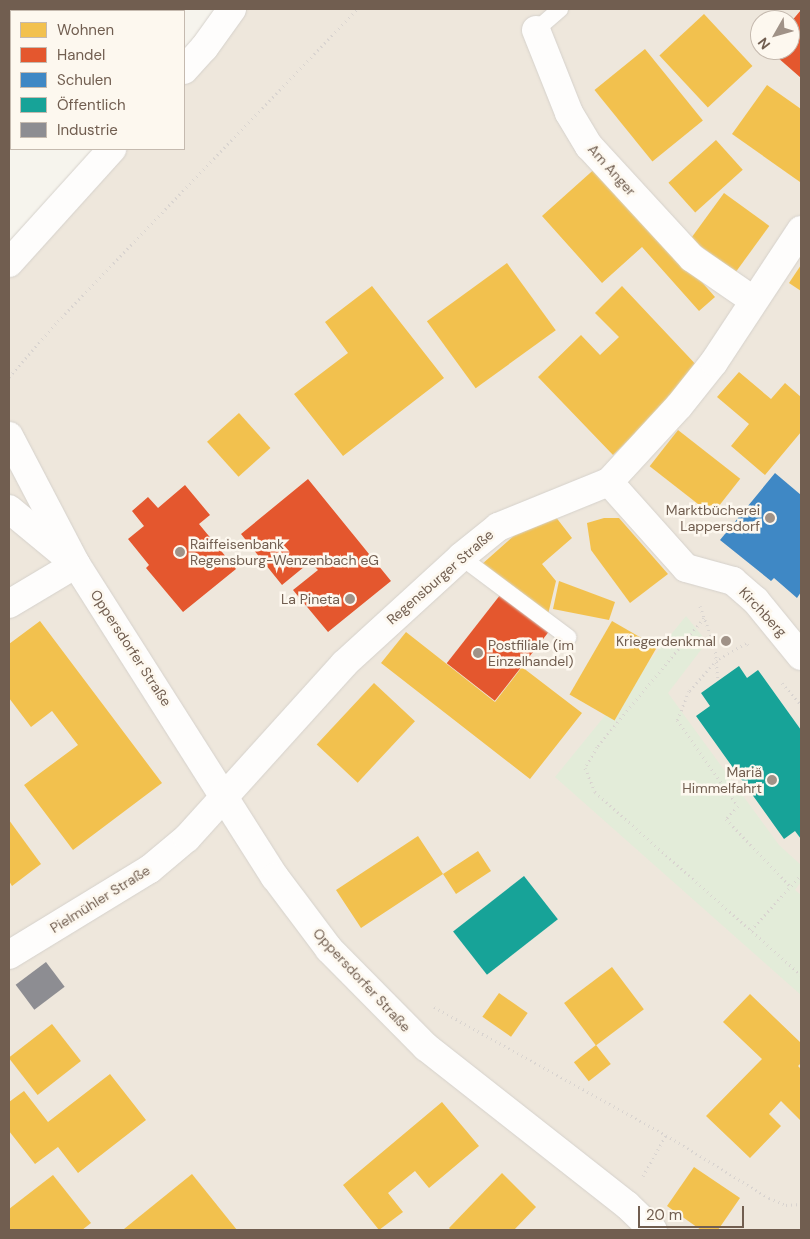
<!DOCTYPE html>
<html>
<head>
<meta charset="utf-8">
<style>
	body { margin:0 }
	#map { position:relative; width:810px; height:1239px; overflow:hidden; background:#f6f4ed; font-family:"DM Sans",sans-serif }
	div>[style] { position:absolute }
	.residential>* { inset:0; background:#eee7dc }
	.green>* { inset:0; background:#e3ecd9 }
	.homes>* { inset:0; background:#f2c14e; transform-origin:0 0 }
	.shops>* { inset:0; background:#e4572e; transform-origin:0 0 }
	.schools>* { inset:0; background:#3f88c5 }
	.public>* { inset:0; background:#17a398; transform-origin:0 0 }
	.industry>* { inset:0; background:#8d8d92; transform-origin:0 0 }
	.path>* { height:3px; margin-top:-1.5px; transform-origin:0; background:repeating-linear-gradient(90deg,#d9d4d0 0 1px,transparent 0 5px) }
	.roads { filter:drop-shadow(0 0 1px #d5d1cb) drop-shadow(0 0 1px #d5d1cb) }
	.service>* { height:16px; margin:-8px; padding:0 8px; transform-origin:8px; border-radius:8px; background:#fefdfc }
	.minor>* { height:28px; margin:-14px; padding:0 14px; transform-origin:14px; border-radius:14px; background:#fefdfc }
	.tertiary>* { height:28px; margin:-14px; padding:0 14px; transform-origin:14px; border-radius:14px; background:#fefdfc }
	.motorway>* { height:28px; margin:-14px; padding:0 14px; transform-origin:14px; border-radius:14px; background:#efeae6 }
	.dots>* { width:14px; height:14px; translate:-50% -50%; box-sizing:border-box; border:2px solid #fdf8ef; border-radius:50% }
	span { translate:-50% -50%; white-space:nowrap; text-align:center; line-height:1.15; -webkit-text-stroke:5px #fdf8ef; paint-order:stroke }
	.street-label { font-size:14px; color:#715e50 }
	.poi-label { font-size:14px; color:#715e50 }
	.right { translate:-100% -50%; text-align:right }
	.left { translate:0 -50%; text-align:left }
	.frame { position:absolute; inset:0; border:10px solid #715e50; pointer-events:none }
	.legend { position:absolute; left:10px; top:10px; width:175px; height:140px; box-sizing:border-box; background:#fdf8ef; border:1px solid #c5baaf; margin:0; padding:6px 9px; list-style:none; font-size:15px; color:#715e50 }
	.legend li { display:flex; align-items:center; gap:10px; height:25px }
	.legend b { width:25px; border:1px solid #c5baaf }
	.north { position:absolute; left:750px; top:10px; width:50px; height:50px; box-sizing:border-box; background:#fdf8ef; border:1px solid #c5baaf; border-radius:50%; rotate:232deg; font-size:14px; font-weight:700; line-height:20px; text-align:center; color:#715e50 }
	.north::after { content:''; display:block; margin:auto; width:18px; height:22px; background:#a09287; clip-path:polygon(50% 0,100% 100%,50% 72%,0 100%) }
	.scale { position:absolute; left:638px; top:1206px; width:106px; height:22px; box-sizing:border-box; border:2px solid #715e50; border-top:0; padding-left:6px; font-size:15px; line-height:18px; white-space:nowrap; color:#715e50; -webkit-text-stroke:4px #fdf8ef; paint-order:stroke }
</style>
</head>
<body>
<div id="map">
	<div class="residential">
		<i style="clip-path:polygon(evenodd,232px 9px,801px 9px,801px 1230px,9px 1230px,9px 263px,112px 149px,184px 149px,184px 70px,232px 9px,760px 20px,790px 20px,790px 50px,760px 50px,760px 20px)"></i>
	</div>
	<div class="green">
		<i style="clip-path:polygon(686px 616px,707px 642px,668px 693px,779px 845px,801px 865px,801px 882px,795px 890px,801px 895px,801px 995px,555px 777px)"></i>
	</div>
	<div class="homes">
		<i style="left:704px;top:14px;width:71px;height:61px;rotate:47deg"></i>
		<i style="left:645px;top:49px;width:92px;height:65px;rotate:51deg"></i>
		<i style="clip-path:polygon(767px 85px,801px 109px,800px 182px,732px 134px)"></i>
		<i style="left:716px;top:140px;width:40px;height:64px;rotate:48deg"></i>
		<i style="clip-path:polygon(599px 165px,715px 297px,699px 311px,642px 247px,602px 283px,542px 216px)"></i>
		<i style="left:724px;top:193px;width:56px;height:57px;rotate:36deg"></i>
		<i style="left:507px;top:263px;width:83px;height:99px;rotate:54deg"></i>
		<i style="clip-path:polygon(801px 265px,801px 291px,789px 283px)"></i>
		<i style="clip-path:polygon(372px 286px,444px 378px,343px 456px,294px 394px,348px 353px,325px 322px)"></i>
		<i style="clip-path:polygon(622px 286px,701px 370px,613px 455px,538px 377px,581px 335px,600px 355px,619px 337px,595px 313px)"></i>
		<i style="clip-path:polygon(739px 372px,771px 399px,785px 383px,801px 397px,801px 432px,765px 475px,731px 446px,749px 424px,717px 397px)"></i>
		<i style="left:239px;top:413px;width:47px;height:43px;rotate:48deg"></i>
		<i style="left:678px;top:430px;width:79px;height:46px;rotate:38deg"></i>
		<i style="clip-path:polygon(555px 516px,572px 538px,542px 564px,556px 581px,546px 623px,481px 565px,517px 533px)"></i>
		<i style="clip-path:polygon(604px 518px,619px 518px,668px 574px,630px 603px,591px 550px,587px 523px)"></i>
		<i style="clip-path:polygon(559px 581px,615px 602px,609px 620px,553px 609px)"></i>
		<i style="clip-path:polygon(40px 621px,162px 783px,73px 850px,24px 785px,78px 745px,52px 711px,31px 727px,9px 698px,9px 644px)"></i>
		<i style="left:612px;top:621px;width:52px;height:85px;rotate:30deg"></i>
		<i style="clip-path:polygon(406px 632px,495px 702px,522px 667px,582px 713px,530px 779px,381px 663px)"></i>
		<i style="left:374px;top:683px;width:56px;height:84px;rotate:43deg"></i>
		<i style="clip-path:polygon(9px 820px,41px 864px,12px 886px,9px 881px)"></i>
		<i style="clip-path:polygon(418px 836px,443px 874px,478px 851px,491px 871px,456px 894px,443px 874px,361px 928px,336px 890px)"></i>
		<i style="left:612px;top:967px;width:53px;height:60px;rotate:53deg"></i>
		<i style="left:499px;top:993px;width:35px;height:29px;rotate:35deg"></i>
		<i style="clip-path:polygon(750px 994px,801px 1043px,801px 1063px,798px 1066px,801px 1069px,801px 1121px,781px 1101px,769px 1114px,781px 1126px,750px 1158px,706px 1116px,762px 1059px,723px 1022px)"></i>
		<i style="left:52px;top:1024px;width:47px;height:55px;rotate:52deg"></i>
		<i style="left:596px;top:1045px;width:24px;height:28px;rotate:52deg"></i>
		<i style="clip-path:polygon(110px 1074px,146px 1120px,78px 1173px,58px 1147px,35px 1164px,9px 1131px,9px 1102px,24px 1091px,48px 1122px)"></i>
		<i style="clip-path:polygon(442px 1102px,479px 1146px,429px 1188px,415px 1171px,388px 1193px,403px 1212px,379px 1230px,343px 1185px)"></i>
		<i style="clip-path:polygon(694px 1167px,740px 1198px,718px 1230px,701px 1230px,667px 1206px)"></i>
		<i style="clip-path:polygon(502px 1173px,536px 1207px,514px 1230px,451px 1230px,449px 1228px)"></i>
		<i style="clip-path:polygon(192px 1174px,237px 1230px,125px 1230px,124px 1229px)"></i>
		<i style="clip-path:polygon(53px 1175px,91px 1223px,82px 1230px,9px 1230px,9px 1209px)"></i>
	</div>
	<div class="shops">
		<i style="clip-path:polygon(801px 10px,801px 78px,769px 50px,790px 50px,790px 23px)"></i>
		<i style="clip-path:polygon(308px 479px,391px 581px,328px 632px,293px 590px,318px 570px,310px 562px,282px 585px,241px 534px)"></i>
		<i style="clip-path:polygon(185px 485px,210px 515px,199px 524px,236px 569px,183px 612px,146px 568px,149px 565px,128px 539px,144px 526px,132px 511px,148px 497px,158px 508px)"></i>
		<i style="left:504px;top:590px;width:61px;height:93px;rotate:38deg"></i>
	</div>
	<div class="schools">
		<i style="clip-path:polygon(775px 473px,801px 495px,801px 592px,797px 598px,774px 578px,771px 581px,720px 540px)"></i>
	</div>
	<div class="public">
		<i style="clip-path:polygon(739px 666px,747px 678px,758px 670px,801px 730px,801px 839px,795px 831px,784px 839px,696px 716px,710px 706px,701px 693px)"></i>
		<i style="left:524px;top:876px;width:55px;height:90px;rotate:52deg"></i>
	</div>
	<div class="industry">
		<i style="left:46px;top:962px;width:31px;height:38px;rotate:53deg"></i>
	</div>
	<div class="path">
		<i style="left:9px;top:377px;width:74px;rotate:-48.8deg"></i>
		<i style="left:58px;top:321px;width:432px;rotate:-46.2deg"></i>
		<i style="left:700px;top:606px;width:44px;rotate:69.9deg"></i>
		<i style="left:715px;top:647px;width:33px;rotate:85deg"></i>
		<i style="left:704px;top:618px;width:168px;rotate:129.7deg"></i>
		<i style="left:597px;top:747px;width:24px;rotate:120deg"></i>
		<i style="left:585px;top:768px;width:26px;rotate:67deg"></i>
		<i style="left:595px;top:792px;width:276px;rotate:41.6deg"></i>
		<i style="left:748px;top:645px;width:3px;rotate:-135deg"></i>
		<i style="left:746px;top:643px;width:34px;rotate:150deg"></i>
		<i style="left:717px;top:660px;width:42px;rotate:132.1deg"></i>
		<i style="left:689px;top:691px;width:31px;rotate:112deg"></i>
		<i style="left:677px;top:720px;width:105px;rotate:54.7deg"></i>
		<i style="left:738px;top:806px;width:18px;rotate:133deg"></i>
		<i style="left:726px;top:819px;width:94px;rotate:46.3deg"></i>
		<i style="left:782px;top:683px;width:29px;rotate:49deg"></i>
		<i style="left:751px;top:930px;width:74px;rotate:-47.7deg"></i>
		<i style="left:434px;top:1007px;width:265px;rotate:28.9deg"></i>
		<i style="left:666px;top:1135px;width:121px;rotate:31.5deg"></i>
		<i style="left:769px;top:1198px;width:18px;rotate:22deg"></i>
		<i style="left:786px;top:1205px;width:15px;rotate:-4deg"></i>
		<i style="left:643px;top:1176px;width:47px;rotate:-60.7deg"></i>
	</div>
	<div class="roads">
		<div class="service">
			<i style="left:536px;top:30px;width:32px;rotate:-41deg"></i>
			<i style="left:461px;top:557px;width:134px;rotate:36.8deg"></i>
		</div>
		<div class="minor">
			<i style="left:536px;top:30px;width:89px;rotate:68.3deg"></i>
			<i style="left:569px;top:113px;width:39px;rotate:59deg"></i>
			<i style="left:589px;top:146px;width:152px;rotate:47.4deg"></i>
			<i style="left:692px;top:258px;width:74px;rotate:34.5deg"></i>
			<i style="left:9px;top:436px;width:144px;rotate:62.4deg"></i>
			<i style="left:76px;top:564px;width:371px;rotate:57.6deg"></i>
			<i style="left:275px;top:877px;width:90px;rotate:53.1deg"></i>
			<i style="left:329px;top:949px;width:138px;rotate:45.3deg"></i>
			<i style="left:426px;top:1047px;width:256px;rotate:38.2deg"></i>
			<i style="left:627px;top:1205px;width:36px;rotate:44deg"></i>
			<i style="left:609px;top:482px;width:115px;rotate:48.2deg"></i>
			<i style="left:686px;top:568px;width:49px;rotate:15.5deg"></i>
			<i style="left:733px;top:581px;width:30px;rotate:41deg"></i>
			<i style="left:756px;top:601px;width:71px;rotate:50.7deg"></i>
			<i style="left:9px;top:509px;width:75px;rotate:39.6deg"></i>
			<i style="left:9px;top:604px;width:78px;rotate:-30.8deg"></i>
			<i style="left:9px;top:955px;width:165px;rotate:-31.4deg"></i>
			<i style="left:150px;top:869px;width:48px;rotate:-40deg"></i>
			<i style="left:187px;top:838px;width:234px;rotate:-47.9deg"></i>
			<i style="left:344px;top:664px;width:159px;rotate:-42.4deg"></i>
			<i style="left:461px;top:557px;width:48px;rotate:-39deg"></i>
			<i style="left:498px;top:527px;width:120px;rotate:-22.1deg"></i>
			<i style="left:609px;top:482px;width:103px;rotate:-47.4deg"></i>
			<i style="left:679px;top:406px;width:56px;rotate:-51.5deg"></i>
			<i style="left:714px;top:362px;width:158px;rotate:-56.6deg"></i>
		</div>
		<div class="tertiary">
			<i style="left:184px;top:70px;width:30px;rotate:-48deg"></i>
			<i style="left:204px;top:48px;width:48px;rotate:-54.3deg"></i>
			<i style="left:9px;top:263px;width:154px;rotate:-47.9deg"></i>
		</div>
		<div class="motorway">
			<i style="left:56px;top:11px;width:3px;rotate:-45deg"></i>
			<i style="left:9px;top:65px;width:3px;rotate:-45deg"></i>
		</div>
	</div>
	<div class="dots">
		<i style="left:770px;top:518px;background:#a09287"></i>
		<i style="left:180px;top:552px;background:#a09287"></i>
		<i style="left:350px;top:599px;background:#a09287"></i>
		<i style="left:726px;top:641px;background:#a09287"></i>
		<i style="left:478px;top:653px;background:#a09287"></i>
		<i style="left:772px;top:780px;background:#a09287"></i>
	</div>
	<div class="street-label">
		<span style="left:612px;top:170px;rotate:48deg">Am Anger</span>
		<span style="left:440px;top:577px;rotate:-41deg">Regensburger Straße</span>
		<span style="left:763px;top:612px;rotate:47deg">Kirchberg</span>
		<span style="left:131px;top:648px;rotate:57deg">Oppersdorfer Straße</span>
		<span style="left:100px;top:899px;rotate:-32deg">Pielmühler Straße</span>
		<span style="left:362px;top:980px;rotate:47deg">Oppersdorfer Straße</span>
	</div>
	<div class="poi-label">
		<span class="right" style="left:760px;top:518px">Marktbücherei<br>Lappersdorf</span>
		<span class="left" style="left:190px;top:552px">Raiffeisenbank<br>Regensburg-Wenzenbach eG</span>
		<span class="right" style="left:340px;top:599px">La Pineta</span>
		<span class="right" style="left:716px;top:641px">Kriegerdenkmal</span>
		<span class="left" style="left:488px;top:653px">Postfiliale (im<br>Einzelhandel)</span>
		<span class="right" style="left:762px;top:780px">Mariä<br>Himmelfahrt</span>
	</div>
	<div class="frame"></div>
	<ul class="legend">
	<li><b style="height:14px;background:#f2c14e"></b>Wohnen</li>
	<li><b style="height:14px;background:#e4572e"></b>Handel</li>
	<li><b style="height:14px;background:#3f88c5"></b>Schulen</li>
	<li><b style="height:14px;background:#17a398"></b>Öffentlich</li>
	<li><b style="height:14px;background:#8d8d92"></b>Industrie</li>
	</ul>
	<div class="north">N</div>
	<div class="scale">20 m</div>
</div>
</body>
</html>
